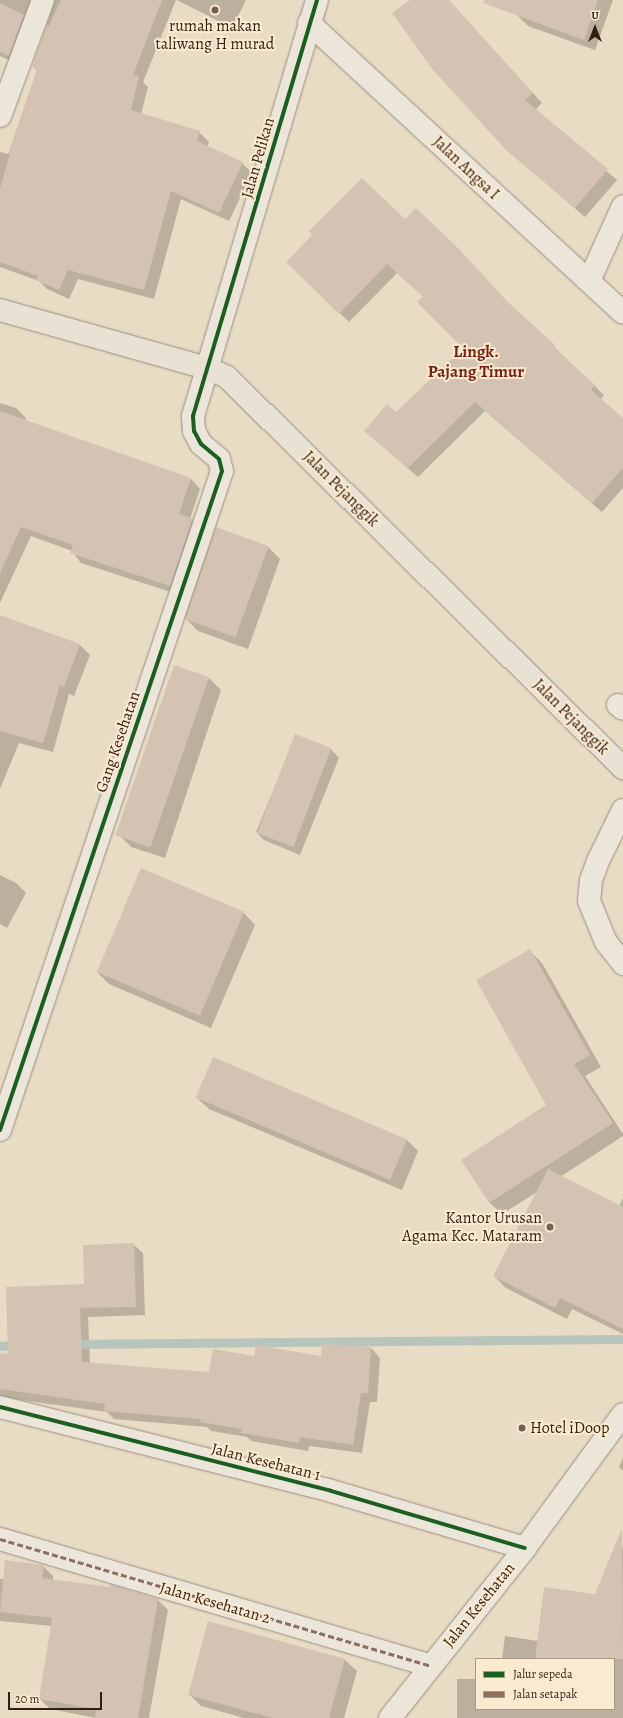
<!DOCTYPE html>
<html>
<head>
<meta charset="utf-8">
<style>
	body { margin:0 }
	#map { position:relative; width:623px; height:1718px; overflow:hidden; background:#e9dcc5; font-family:Alegreya,serif }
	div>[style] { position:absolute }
	.shadow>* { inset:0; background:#0003 }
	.stream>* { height:9px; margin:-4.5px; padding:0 4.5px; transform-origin:4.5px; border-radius:4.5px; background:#b7c5bc }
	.building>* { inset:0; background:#d4c3b3; transform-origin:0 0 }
	.roads { filter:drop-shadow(0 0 1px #998e81) drop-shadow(0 0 1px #998e81) }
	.minor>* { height:22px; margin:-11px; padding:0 11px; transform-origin:11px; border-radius:11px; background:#ece5da }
	.major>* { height:22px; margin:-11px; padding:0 11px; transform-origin:11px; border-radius:11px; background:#e8e1d4 }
	.quiet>* { height:3px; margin-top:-1.5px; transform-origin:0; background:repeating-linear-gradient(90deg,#8d6e63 0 6px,transparent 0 9px) }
	.cycleway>* { height:4px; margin:-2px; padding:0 2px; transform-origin:2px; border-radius:2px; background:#1b5e20 }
	.dots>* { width:11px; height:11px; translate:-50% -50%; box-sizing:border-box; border:2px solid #faebd0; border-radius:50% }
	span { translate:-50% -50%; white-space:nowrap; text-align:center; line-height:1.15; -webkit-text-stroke:4px #faebd0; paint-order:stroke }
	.poi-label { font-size:16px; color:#331e14 }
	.right { translate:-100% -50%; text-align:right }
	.left { translate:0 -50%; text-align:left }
	.street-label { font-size:16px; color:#331e14 }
	.neighbourhood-label { font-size:17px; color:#7a1f14; font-weight:700 }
	.legend { position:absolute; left:475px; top:1658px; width:140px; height:52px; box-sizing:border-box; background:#faebd0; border:1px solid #aa9985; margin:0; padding:5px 7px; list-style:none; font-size:12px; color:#331e14 }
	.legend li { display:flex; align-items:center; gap:8px; height:20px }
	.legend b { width:20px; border:1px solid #aa9985 }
	.north { position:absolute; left:575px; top:8px; width:40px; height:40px; -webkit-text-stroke:3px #faebd0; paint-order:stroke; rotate:0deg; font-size:11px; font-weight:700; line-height:16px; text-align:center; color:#331e14 }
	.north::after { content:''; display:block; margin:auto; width:14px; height:18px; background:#331e14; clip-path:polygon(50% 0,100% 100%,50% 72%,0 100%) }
	.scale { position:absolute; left:8px; top:1692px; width:94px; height:18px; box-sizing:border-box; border:2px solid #331e14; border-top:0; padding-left:5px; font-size:12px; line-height:14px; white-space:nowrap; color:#331e14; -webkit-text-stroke:3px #faebd0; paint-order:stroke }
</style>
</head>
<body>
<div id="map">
	<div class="shadow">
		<i style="clip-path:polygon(0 0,47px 0,19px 65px,0 56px)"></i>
		<i style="clip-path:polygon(55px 0,176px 0,143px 82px,148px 87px,141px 114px,199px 132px,209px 142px,207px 147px,242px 163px,252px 173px,229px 221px,181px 199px,154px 299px,78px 279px,69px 299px,47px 289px,39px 281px,0 267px,0 152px,9px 154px,37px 71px,33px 66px)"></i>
		<i style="clip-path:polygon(177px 0,246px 0,232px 28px)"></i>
		<i style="clip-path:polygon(412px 0,448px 0,542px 103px,535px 110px,617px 180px,585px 217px,506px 149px)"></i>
		<i style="clip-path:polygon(523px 0,613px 0,595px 50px,528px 26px,517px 15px)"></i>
		<i style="clip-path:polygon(405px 221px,512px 307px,604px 395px,600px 400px,623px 419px,623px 488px,602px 512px,485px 411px,418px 477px,365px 431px,396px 414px,464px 348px,424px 297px,397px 273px,349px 322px,287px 262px)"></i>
		<i style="clip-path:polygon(0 403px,16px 408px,26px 418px,25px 421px,191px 479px,200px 489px,190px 519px,202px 529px,180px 595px,81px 563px,72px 551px,31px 536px,0 603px)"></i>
		<i style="clip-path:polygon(268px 547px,280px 559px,248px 649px,198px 631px,186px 619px)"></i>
		<i style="clip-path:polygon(0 616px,80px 645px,90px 655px,74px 696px,69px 694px,53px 752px,19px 743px,0 789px)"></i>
		<i style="clip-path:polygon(209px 678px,221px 690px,165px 858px,131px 847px,119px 835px)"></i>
		<i style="clip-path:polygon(296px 735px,331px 749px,339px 758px,300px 855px,264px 840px,256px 832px)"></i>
		<i style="clip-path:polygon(0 875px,16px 883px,26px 893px,7px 928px,0 924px)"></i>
		<i style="clip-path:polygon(244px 913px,255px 925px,211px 1028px,109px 984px,97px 972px)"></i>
		<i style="clip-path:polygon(530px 951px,542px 963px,601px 1067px,585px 1076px,623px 1134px,623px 1136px,560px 1177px,619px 1206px,623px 1198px,623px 1334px,572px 1309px,567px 1319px,506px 1288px,494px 1276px,537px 1192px,502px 1214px,490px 1203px,463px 1160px,547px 1106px)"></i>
		<i style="clip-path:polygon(197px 1098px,406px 1139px,418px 1151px,402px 1190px,209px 1109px)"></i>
		<i style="clip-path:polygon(133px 1244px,143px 1253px,145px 1315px,88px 1317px,90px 1364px,210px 1374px,255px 1357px,322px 1358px,323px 1345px,371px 1348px,380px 1358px,377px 1402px,370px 1402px,362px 1453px,309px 1446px,308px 1451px,251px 1441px,247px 1437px,211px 1431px,207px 1427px,114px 1419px,107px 1412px,0 1397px,0 1354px,9px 1355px)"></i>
		<i style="clip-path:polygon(623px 1457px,623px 1471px,619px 1467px)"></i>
		<i style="clip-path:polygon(616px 1544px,623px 1547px,623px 1718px,457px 1718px,457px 1679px,476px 1679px,476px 1709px,614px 1709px,614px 1659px,502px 1659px,505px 1636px,538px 1641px,596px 1595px)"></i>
		<i style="clip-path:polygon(6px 1561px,43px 1566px,53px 1576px,53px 1581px,158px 1600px,168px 1610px,149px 1718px,96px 1718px,50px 1709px,40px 1699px,52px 1626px,0 1621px,0 1579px,4px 1579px)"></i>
		<i style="clip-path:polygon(208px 1622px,345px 1660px,357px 1671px,344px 1718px,244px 1718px,201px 1706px,189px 1694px)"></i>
	</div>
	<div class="stream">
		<i style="left:69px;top:1344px;width:554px;rotate:-0.52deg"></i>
		<i style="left:0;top:1346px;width:19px;rotate:-3deg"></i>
	</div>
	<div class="building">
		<i style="clip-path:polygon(61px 0,162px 0,133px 75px,139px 76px,131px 110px,200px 131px,197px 141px,243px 162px,219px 213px,171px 191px,144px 290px,68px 270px,59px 290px,36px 280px,38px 276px,0 262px,0 188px,10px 154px,8px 154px,37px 69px,32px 67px,47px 25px,49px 26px)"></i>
		<i style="clip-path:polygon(410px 0,449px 0,533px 93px,525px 100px,608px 169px,575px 208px,506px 150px,433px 70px,392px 13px)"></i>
		<i style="clip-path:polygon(484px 0,598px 0,584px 40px,483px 3px)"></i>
		<i style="clip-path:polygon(0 3px,24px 15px,9px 56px,0 52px)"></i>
		<i style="clip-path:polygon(362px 178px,405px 219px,416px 208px,459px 249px,507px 301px,556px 346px,554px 348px,595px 385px,591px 390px,623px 418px,623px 468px,592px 503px,475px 402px,408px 468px,364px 431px,387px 404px,396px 412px,463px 348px,417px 302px,423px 296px,387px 264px,339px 314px,286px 262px,312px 235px,309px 231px)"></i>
		<i style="clip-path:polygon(0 411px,191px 478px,179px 514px,193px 519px,170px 586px,70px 553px,73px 545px,21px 527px,0 573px)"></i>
		<i style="left:216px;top:527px;width:56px;height:97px;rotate:20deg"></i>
		<i style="clip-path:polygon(0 615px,80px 644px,64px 687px,60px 685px,43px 743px,0 731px)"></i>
		<i style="left:174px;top:665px;width:37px;height:180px;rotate:19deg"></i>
		<i style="left:295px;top:734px;width:39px;height:106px;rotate:21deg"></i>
		<i style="left:141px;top:868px;width:112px;height:113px;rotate:23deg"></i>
		<i style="clip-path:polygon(530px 949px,590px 1055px,574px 1064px,613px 1123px,489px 1203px,461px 1160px,546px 1105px,476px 980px)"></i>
		<i style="left:213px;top:1057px;width:211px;height:44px;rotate:23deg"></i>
		<i style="clip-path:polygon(548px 1169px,623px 1207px,623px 1329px,560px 1298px,555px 1308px,493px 1276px)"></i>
		<i style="clip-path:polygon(134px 1243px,136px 1307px,80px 1308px,82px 1362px,209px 1372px,213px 1349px,254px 1356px,256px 1345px,321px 1356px,322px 1344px,371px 1347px,368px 1393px,361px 1393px,353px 1445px,300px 1437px,299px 1443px,241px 1433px,242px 1429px,200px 1422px,201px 1419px,104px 1411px,105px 1404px,0 1389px,0 1353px,8px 1354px,6px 1287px,84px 1284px,83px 1245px)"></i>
		<i style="clip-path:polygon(622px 1528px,623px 1659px,535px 1659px,544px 1587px,595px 1594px)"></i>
		<i style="clip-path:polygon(5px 1560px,44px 1565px,42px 1578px,110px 1587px,110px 1584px,158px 1599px,138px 1718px,95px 1718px,96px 1709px,39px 1699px,52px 1618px,0 1612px)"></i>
		<i style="clip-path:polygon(208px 1621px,345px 1659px,329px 1718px,273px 1718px,188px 1695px)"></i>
	</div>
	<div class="roads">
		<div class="minor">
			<i style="left:309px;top:23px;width:427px;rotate:42.7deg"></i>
			<i style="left:0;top:116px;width:124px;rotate:-69.7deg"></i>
			<i style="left:589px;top:281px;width:82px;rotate:-65.6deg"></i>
			<i style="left:618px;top:705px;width:6px;rotate:39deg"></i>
			<i style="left:623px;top:810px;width:57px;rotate:116.1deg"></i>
			<i style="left:598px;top:861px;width:20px;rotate:110deg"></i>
			<i style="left:591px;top:880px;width:21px;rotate:95deg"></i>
			<i style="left:589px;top:901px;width:44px;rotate:67.5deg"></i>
			<i style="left:606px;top:942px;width:28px;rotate:52deg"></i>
			<i style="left:0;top:1130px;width:695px;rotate:-71.38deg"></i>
			<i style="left:222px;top:471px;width:12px;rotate:-104deg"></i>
			<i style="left:219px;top:459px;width:23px;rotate:-140deg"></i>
			<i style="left:201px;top:444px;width:15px;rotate:-118deg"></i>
			<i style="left:194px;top:431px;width:15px;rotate:-94deg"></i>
			<i style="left:193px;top:416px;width:434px;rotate:-73.4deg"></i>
			<i style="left:0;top:1407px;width:341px;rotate:14.2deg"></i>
			<i style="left:331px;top:1491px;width:202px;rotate:16.4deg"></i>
			<i style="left:0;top:1539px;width:449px;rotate:16.4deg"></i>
			<i style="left:390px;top:1718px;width:217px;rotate:-51.5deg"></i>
			<i style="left:525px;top:1548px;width:166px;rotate:-53.8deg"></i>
		</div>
		<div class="major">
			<i style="left:0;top:310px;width:215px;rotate:15.7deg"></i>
			<i style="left:207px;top:368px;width:22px;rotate:24deg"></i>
			<i style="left:227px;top:377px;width:557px;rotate:44.64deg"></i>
		</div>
	</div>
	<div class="quiet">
		<i style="left:0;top:1539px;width:449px;rotate:16.4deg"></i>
	</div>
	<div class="cycleway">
		<i style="left:0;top:1130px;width:695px;rotate:-71.38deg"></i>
		<i style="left:222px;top:471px;width:12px;rotate:-104deg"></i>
		<i style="left:219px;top:459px;width:23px;rotate:-140deg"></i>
		<i style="left:201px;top:444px;width:15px;rotate:-118deg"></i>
		<i style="left:194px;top:431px;width:15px;rotate:-94deg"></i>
		<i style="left:193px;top:416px;width:434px;rotate:-73.4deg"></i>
		<i style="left:0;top:1407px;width:341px;rotate:14.2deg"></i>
		<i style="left:331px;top:1491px;width:202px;rotate:16.4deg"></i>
	</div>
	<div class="dots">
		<i style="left:215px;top:10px;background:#736052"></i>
		<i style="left:550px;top:1227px;background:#736052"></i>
		<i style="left:522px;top:1428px;background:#736052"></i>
	</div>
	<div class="poi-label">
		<span style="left:215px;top:35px">rumah makan<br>taliwang H murad</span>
		<span class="right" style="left:542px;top:1227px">Kantor Urusan<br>Agama Kec. Mataram</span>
		<span class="left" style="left:530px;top:1428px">Hotel iDoop</span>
	</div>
	<div class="street-label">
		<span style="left:258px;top:158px;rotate:-74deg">Jalan Pelikan</span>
		<span style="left:466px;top:168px;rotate:43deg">Jalan Angsa I</span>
		<span style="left:341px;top:489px;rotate:45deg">Jalan Pejanggik</span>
		<span style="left:571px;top:717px;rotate:45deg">Jalan Pejanggik</span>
		<span style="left:118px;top:742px;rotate:-71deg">Gang Kesehatan</span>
		<span style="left:266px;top:1462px;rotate:14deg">Jalan Kesehatan 1</span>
		<span style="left:215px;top:1603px;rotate:16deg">Jalan Kesehatan 2</span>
		<span style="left:479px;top:1605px;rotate:-51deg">Jalan Kesehatan</span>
	</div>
	<div class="neighbourhood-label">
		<span style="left:476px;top:362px">Lingk.<br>Pajang Timur</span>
	</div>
	<ul class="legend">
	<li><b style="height:5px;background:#1b5e20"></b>Jalur sepeda</li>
	<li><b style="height:5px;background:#8d6e63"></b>Jalan setapak</li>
	</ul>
	<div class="north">U</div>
	<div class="scale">20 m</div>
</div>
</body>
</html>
